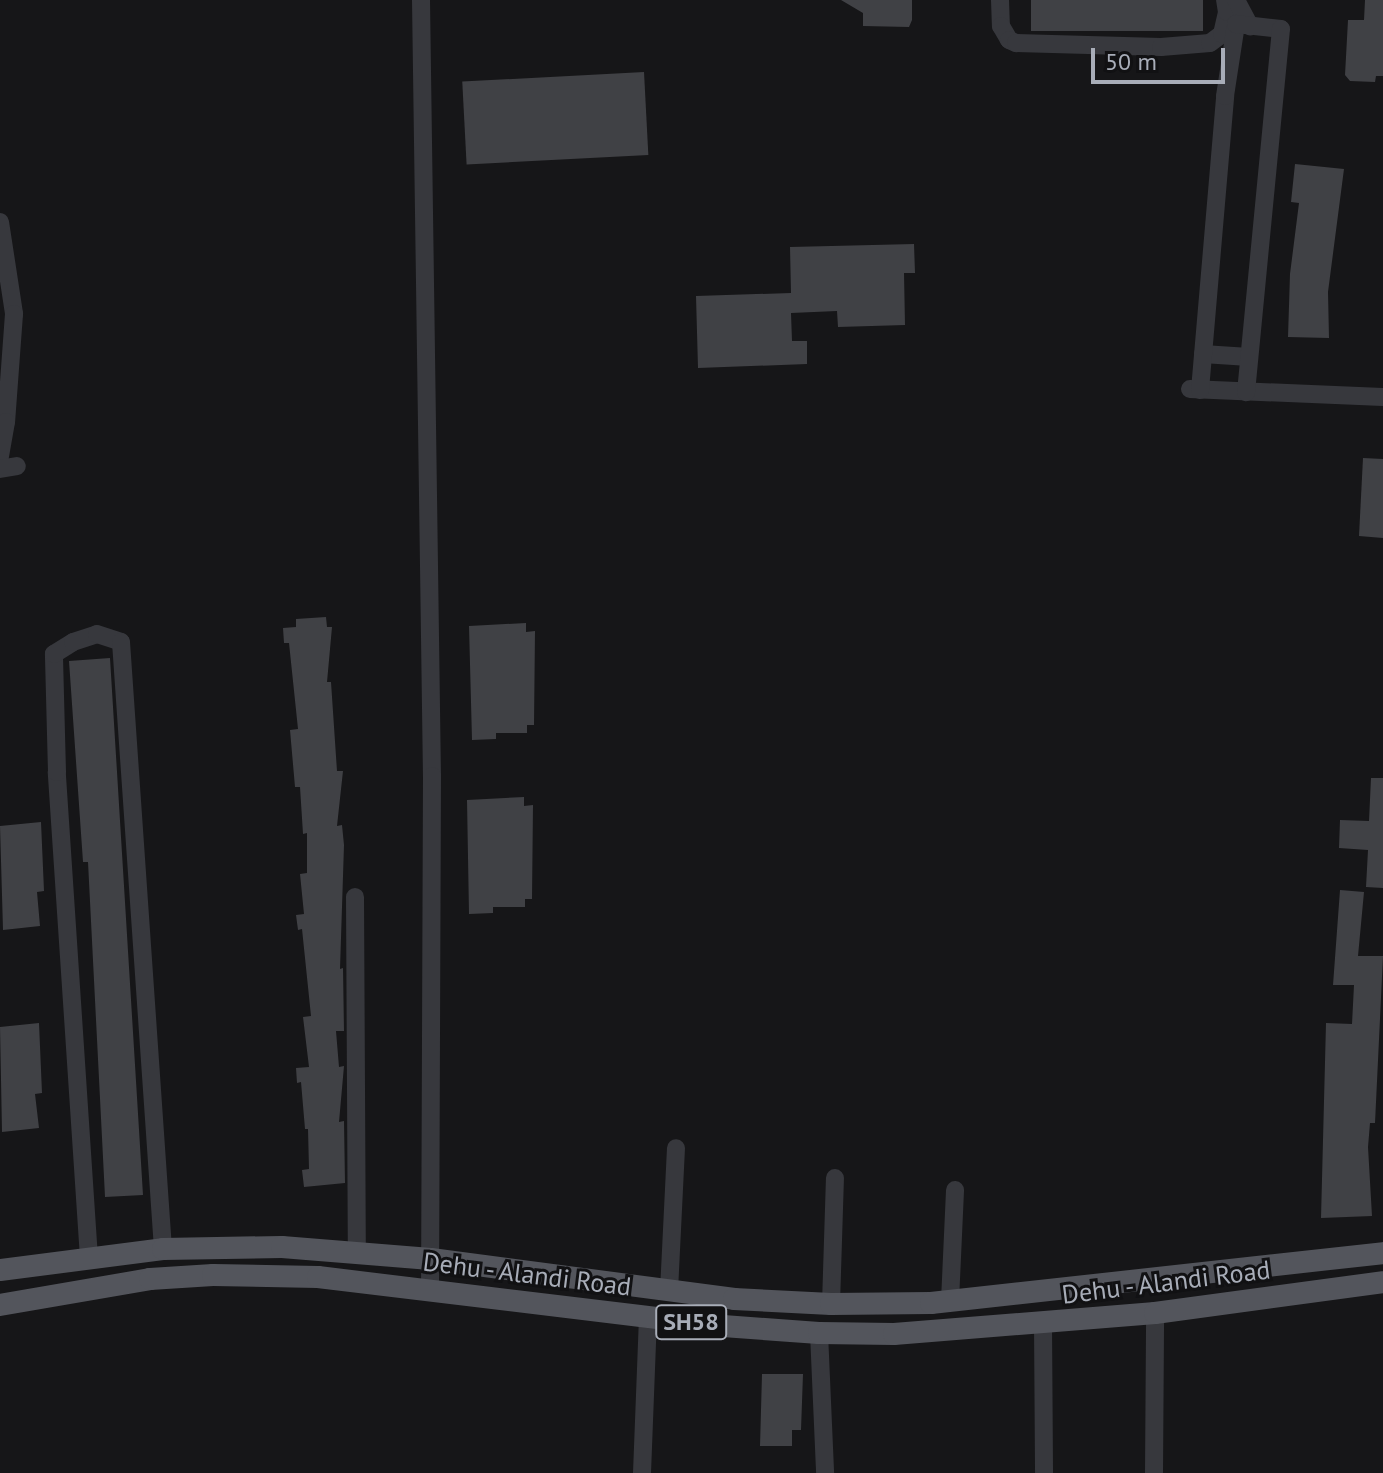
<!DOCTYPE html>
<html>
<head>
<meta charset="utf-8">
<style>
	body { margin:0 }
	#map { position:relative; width:1383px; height:1473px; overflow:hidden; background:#161618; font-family:"PT Sans",sans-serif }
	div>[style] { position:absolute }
	.building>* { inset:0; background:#404145; transform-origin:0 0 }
	.minor>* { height:18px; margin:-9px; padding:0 9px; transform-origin:9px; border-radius:9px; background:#37383d }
	.major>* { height:22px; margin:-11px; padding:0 11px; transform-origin:11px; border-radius:11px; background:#53555c }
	span { translate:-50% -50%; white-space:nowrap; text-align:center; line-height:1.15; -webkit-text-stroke:6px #111113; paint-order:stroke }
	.shield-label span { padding:2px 6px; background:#111113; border:2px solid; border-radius:6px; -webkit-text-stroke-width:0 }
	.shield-label { font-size:24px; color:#a8adb8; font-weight:700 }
	.street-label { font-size:26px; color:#a8adb8 }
	.scale { position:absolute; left:1091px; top:48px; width:134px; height:36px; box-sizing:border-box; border:4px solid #a8adb8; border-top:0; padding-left:10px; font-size:24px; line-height:28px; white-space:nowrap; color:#a8adb8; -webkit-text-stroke:6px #111113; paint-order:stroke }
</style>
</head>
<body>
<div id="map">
	<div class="building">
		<i style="clip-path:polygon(841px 0,912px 0,912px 20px,909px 27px,863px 26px,863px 13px)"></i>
		<i style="left:1031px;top:0;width:172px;height:31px"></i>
		<i style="clip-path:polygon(1365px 0,1383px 0,1383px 76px,1376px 76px,1375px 82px,1350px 81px,1345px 75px,1348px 20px,1364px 20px)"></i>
		<i style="left:644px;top:72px;width:83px;height:182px;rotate:87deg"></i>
		<i style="clip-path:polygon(1295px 164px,1344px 169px,1328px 292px,1329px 338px,1288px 337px,1290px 274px,1299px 203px,1291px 202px)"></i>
		<i style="clip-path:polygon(914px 244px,915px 273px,904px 273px,905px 325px,838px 327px,837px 311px,791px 313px,792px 341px,807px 341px,807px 364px,698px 368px,696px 296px,791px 293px,790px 247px)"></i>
		<i style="clip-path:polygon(1363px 458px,1383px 459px,1383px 538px,1359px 536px)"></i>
		<i style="clip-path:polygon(326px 617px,327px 627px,332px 627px,327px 682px,331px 682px,337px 771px,343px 771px,337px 826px,342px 825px,344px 845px,340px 969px,343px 968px,344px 1031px,336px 1031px,339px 1067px,344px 1066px,339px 1122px,344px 1121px,345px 1183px,304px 1187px,302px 1170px,309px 1169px,308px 1129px,305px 1129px,301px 1082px,297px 1083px,296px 1068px,309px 1067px,303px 1017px,311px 1016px,302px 929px,298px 930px,296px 915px,304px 914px,300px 874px,307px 873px,307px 833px,303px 834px,300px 787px,295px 787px,290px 730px,298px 729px,289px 643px,284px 643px,283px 628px,296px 627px,296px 619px)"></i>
		<i style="clip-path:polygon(526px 623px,526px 632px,535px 631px,534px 725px,527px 725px,527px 733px,496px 733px,496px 739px,472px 740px,469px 626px)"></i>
		<i style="clip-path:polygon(110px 658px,143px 1195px,105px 1197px,88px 862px,83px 862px,69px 661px)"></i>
		<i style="clip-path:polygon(1371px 778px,1383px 778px,1383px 888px,1366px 887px,1368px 850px,1339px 848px,1340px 820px,1369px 821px)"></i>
		<i style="clip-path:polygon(524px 797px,524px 806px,533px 805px,532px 899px,525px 899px,525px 907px,493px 907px,493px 913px,469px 914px,467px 800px)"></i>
		<i style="clip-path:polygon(41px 822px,44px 891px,37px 892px,40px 926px,3px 930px,0 826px)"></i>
		<i style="clip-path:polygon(1340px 890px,1364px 892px,1358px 956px,1383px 956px,1375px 1123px,1370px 1123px,1368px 1147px,1372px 1216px,1321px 1218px,1326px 1023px,1352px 1024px,1354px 985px,1333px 985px)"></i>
		<i style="clip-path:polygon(39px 1023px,42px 1093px,35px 1094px,39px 1128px,2px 1132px,0 1027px)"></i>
		<i style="clip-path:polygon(762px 1374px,803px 1374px,801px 1430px,792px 1430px,792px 1446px,760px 1446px)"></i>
	</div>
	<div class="minor">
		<i style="left:421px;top:0;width:776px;rotate:89.19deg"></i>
		<i style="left:432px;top:776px;width:515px;rotate:90.22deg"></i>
		<i style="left:1000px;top:0;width:26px;rotate:88deg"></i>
		<i style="left:1001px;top:26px;width:16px;rotate:60deg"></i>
		<i style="left:1009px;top:40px;width:8px;rotate:23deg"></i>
		<i style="left:1016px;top:43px;width:145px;rotate:1.6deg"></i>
		<i style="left:1161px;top:47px;width:49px;rotate:-4.7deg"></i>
		<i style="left:1210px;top:43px;width:15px;rotate:-37deg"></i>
		<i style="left:1222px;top:34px;width:23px;rotate:-77deg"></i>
		<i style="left:1227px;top:12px;width:12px;rotate:-99deg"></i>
		<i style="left:1236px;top:0;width:30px;rotate:62deg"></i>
		<i style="left:0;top:222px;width:93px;rotate:81.3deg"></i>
		<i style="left:14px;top:314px;width:108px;rotate:94.2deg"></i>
		<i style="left:6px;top:422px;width:36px;rotate:100deg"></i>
		<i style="left:1203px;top:354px;width:46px;rotate:3.7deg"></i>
		<i style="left:1190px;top:389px;width:193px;rotate:2.4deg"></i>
		<i style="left:1200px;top:390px;width:295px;rotate:-85.1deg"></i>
		<i style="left:1225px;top:96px;width:73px;rotate:-81.3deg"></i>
		<i style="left:1236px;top:24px;width:45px;rotate:6.3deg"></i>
		<i style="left:1281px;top:29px;width:365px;rotate:95.5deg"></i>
		<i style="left:0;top:469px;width:17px;rotate:-10deg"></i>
		<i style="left:355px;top:897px;width:354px;rotate:89.7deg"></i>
		<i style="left:89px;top:1258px;width:487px;rotate:-93.8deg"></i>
		<i style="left:57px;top:772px;width:118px;rotate:-91.5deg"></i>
		<i style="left:54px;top:654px;width:22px;rotate:-32deg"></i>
		<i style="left:73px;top:642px;width:25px;rotate:-18deg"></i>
		<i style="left:97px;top:634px;width:25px;rotate:18deg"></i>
		<i style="left:121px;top:642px;width:608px;rotate:86.04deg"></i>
		<i style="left:669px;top:1291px;width:143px;rotate:-87.2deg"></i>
		<i style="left:950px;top:1301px;width:111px;rotate:-87.4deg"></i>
		<i style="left:831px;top:1304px;width:126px;rotate:-88.2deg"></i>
		<i style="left:1043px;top:1324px;width:149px;rotate:89.6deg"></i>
		<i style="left:819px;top:1333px;width:140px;rotate:87.5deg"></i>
		<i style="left:642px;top:1473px;width:157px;rotate:-87.8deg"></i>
		<i style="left:1154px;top:1473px;width:160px;rotate:-89.6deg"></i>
	</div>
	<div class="major">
		<i style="left:0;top:1270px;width:164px;rotate:-7.3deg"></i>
		<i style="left:163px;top:1249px;width:119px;rotate:-1deg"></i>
		<i style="left:282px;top:1247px;width:149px;rotate:4.6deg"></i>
		<i style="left:431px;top:1259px;width:306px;rotate:7.5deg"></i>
		<i style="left:734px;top:1299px;width:97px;rotate:3deg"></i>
		<i style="left:831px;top:1304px;width:100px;rotate:-0.6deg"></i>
		<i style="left:931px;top:1303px;width:455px;rotate:-6.3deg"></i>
		<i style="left:0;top:1305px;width:152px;rotate:-9.8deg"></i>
		<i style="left:150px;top:1279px;width:63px;rotate:-3.6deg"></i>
		<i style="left:213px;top:1275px;width:105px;rotate:1.1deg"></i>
		<i style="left:318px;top:1277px;width:408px;rotate:6.9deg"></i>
		<i style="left:723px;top:1326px;width:96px;rotate:4.2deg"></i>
		<i style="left:819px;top:1333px;width:75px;rotate:0.8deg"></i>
		<i style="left:894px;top:1334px;width:262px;rotate:-4.6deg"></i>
		<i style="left:1155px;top:1313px;width:230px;rotate:-7.7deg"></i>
	</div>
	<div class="shield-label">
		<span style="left:691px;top:1322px">SH58</span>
	</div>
	<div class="street-label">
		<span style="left:527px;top:1274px;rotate:7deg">Dehu - Alandi Road</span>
		<span style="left:1166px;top:1282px;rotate:-7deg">Dehu - Alandi Road</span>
	</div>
	<div class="scale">50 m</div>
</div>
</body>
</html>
